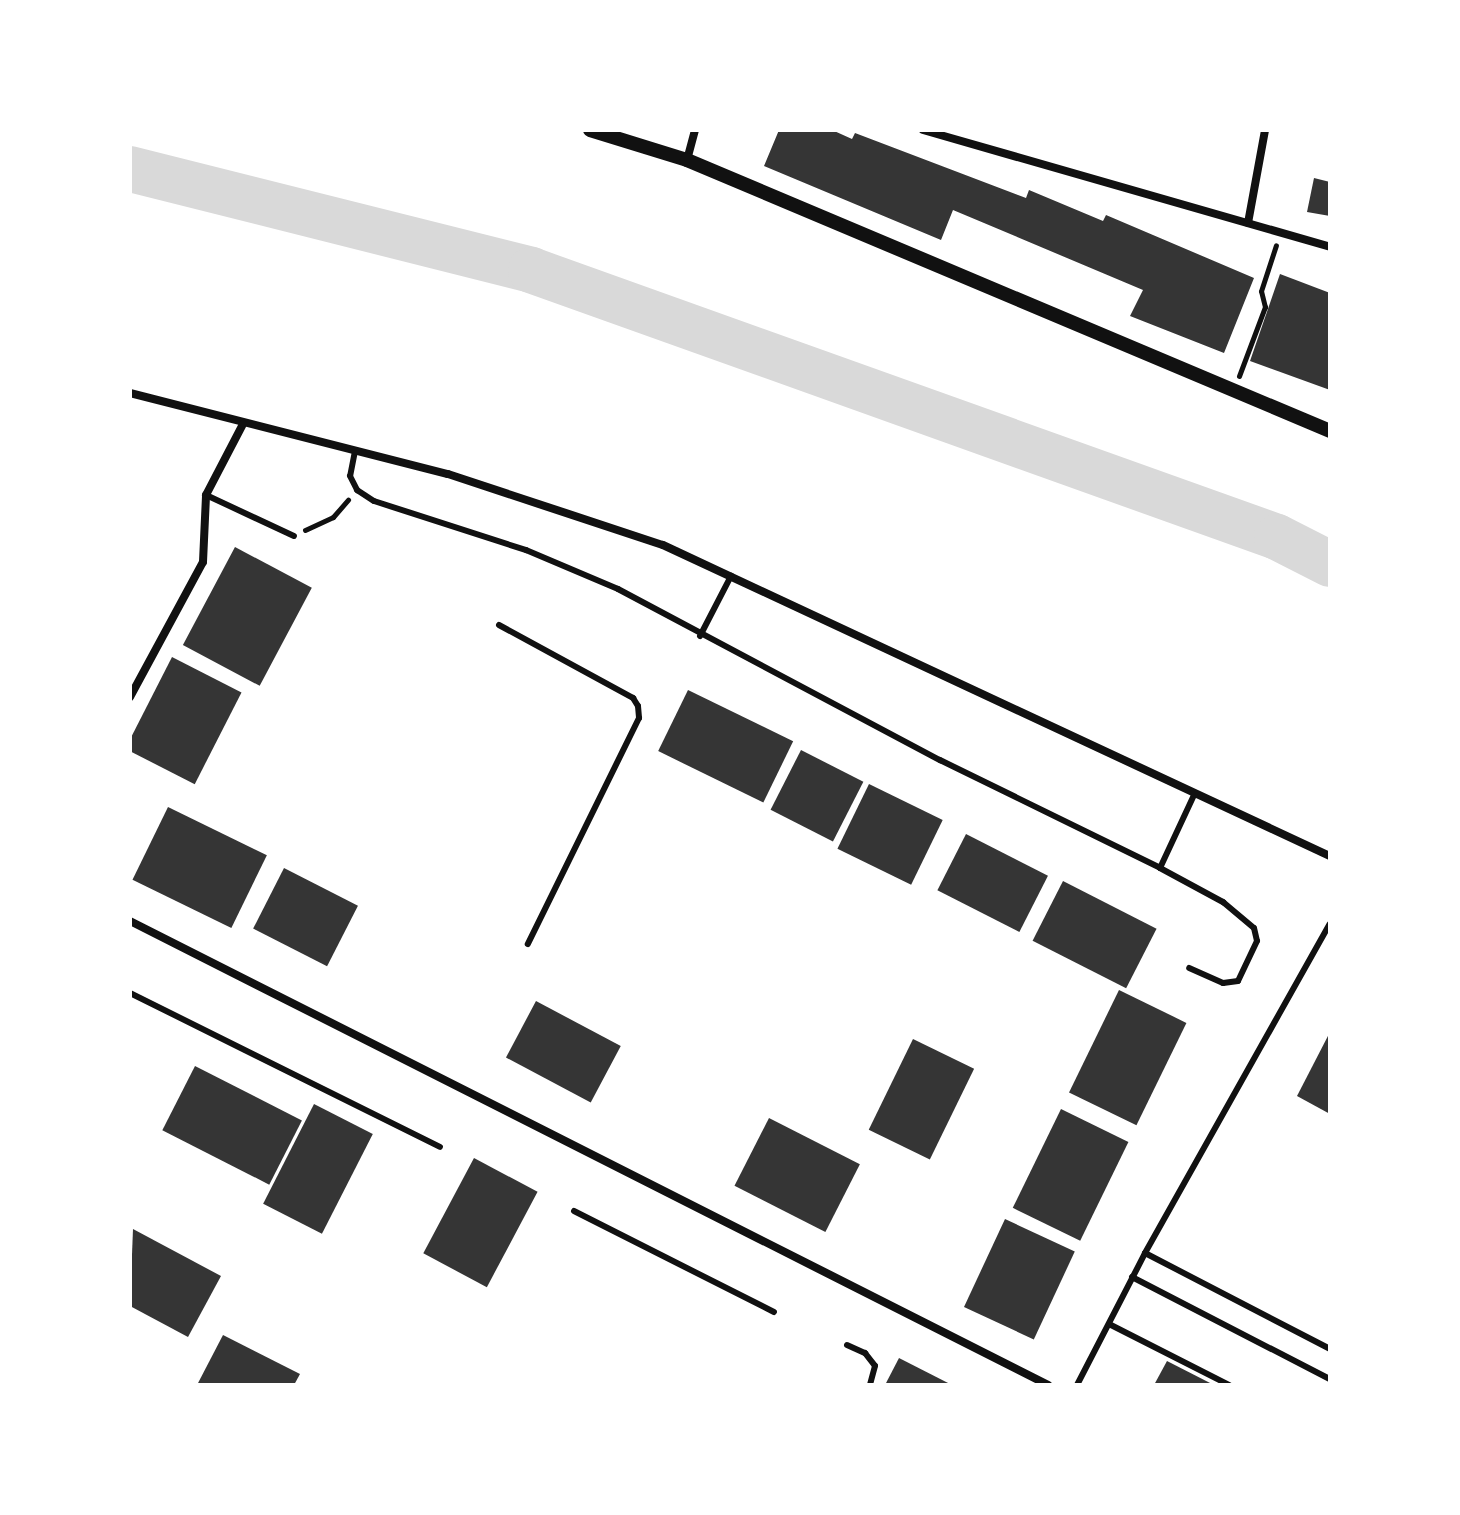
<!DOCTYPE html>
<html>
<head>
<meta charset="utf-8">
<style>
	body { margin:0 }
	#map { position:relative; width:1460px; height:1515px; overflow:hidden; background:#fff; font-family:Mulish,sans-serif }
	div>[style] { position:absolute }
	.river>* { height:46px; margin:-23px; padding:0 23px; transform-origin:23px; border-radius:23px; background:#d9d9d9 }
	.building>* { inset:0; background:#353535; transform-origin:0 0 }
	.path>* { height:5px; margin:-2.5px; padding:0 2.5px; transform-origin:2.5px; border-radius:2.5px; background:#111 }
	.service>* { height:6px; margin:-3px; padding:0 3px; transform-origin:3px; border-radius:3px; background:#111 }
	.minor>* { height:8px; margin:-4px; padding:0 4px; transform-origin:4px; border-radius:4px; background:#111 }
	.tertiary>* { height:14px; margin:-7px; padding:0 7px; transform-origin:7px; border-radius:7px; background:#111 }
	span { translate:-50% -50%; white-space:nowrap; text-align:center; line-height:1.15; -webkit-text-stroke:8px #fff; paint-order:stroke }
	.frame { position:absolute; inset:0; border:132px solid #fff; pointer-events:none }
</style>
</head>
<body>
<div id="map">
	<div class="river">
		<i style="left:130px;top:169px;width:414px;rotate:14.1deg"></i>
		<i style="left:531px;top:270px;width:792px;rotate:19.69deg"></i>
		<i style="left:1277px;top:537px;width:59px;rotate:27deg"></i>
	</div>
	<div class="building">
		<i style="clip-path:polygon(779px 130px,832px 130px,852px 139px,855px 133px,1026px 198px,1029px 190px,1103px 221px,1106px 215px,1254px 278px,1224px 353px,1130px 316px,1143px 290px,953px 210px,941px 240px,764px 166px)"></i>
		<i style="clip-path:polygon(1314px 178px,1330px 182px,1330px 216px,1307px 212px)"></i>
		<i style="clip-path:polygon(1280px 274px,1330px 293px,1330px 390px,1250px 361px)"></i>
		<i style="left:235px;top:547px;width:87px;height:111px;rotate:28deg"></i>
		<i style="left:172px;top:657px;width:78px;height:103px;rotate:27deg"></i>
		<i style="left:688px;top:690px;width:117px;height:68px;rotate:26deg"></i>
		<i style="left:801px;top:750px;width:70px;height:67px;rotate:27deg"></i>
		<i style="left:869px;top:784px;width:82px;height:72px;rotate:26deg"></i>
		<i style="left:168px;top:807px;width:110px;height:81px;rotate:26deg"></i>
		<i style="left:966px;top:834px;width:92px;height:63px;rotate:27deg"></i>
		<i style="left:284px;top:868px;width:83px;height:68px;rotate:27deg"></i>
		<i style="left:1063px;top:881px;width:105px;height:67px;rotate:27deg"></i>
		<i style="left:1119px;top:990px;width:75px;height:114px;rotate:26deg"></i>
		<i style="left:536px;top:1001px;width:96px;height:64px;rotate:28deg"></i>
		<i style="clip-path:polygon(1330px 1032px,1330px 1114px,1297px 1096px)"></i>
		<i style="left:913px;top:1039px;width:68px;height:101px;rotate:26deg"></i>
		<i style="left:195px;top:1066px;width:120px;height:72px;rotate:27deg"></i>
		<i style="left:314px;top:1104px;width:66px;height:112px;rotate:27deg"></i>
		<i style="left:1061px;top:1109px;width:75px;height:110px;rotate:26deg"></i>
		<i style="left:769px;top:1118px;width:102px;height:76px;rotate:27deg"></i>
		<i style="left:474px;top:1158px;width:72px;height:108px;rotate:28deg"></i>
		<i style="left:1005px;top:1219px;width:77px;height:97px;rotate:25deg"></i>
		<i style="clip-path:polygon(133px 1229px,221px 1276px,188px 1337px,130px 1306px)"></i>
		<i style="clip-path:polygon(223px 1335px,300px 1374px,294px 1385px,197px 1385px)"></i>
		<i style="clip-path:polygon(899px 1358px,952px 1385px,885px 1385px)"></i>
		<i style="clip-path:polygon(1167px 1361px,1214px 1385px,1154px 1385px)"></i>
	</div>
	<div class="path">
		<i style="left:1239px;top:376px;width:74px;rotate:-69.4deg"></i>
		<i style="left:1265px;top:307px;width:16px;rotate:-104deg"></i>
		<i style="left:1261px;top:291px;width:48px;rotate:-71.9deg"></i>
		<i style="left:305px;top:530px;width:31px;rotate:-25deg"></i>
		<i style="left:333px;top:517px;width:23px;rotate:-49deg"></i>
	</div>
	<div class="service">
		<i style="left:355px;top:451px;width:25px;rotate:101deg"></i>
		<i style="left:350px;top:476px;width:16px;rotate:63deg"></i>
		<i style="left:357px;top:490px;width:20px;rotate:33deg"></i>
		<i style="left:374px;top:501px;width:160px;rotate:17.9deg"></i>
		<i style="left:526px;top:550px;width:100px;rotate:23deg"></i>
		<i style="left:618px;top:589px;width:365px;rotate:28deg"></i>
		<i style="left:940px;top:760px;width:245px;rotate:26.1deg"></i>
		<i style="left:1160px;top:868px;width:83px;rotate:-65deg"></i>
		<i style="left:206px;top:495px;width:97px;rotate:25deg"></i>
		<i style="left:499px;top:625px;width:153px;rotate:28.6deg"></i>
		<i style="left:633px;top:698px;width:9px;rotate:58deg"></i>
		<i style="left:638px;top:706px;width:12px;rotate:85deg"></i>
		<i style="left:639px;top:718px;width:252px;rotate:116.2deg"></i>
		<i style="left:700px;top:636px;width:68px;rotate:-62.7deg"></i>
		<i style="left:1160px;top:868px;width:72px;rotate:28.4deg"></i>
		<i style="left:1223px;top:902px;width:40px;rotate:40deg"></i>
		<i style="left:1254px;top:928px;width:13px;rotate:77deg"></i>
		<i style="left:1257px;top:941px;width:44px;rotate:115.4deg"></i>
		<i style="left:1238px;top:981px;width:15px;rotate:172deg"></i>
		<i style="left:1223px;top:983px;width:37px;rotate:-156deg"></i>
		<i style="left:130px;top:993px;width:346px;rotate:26.4deg"></i>
		<i style="left:574px;top:1211px;width:224px;rotate:26.8deg"></i>
		<i style="left:1145px;top:1253px;width:208px;rotate:27.4deg"></i>
		<i style="left:1132px;top:1277px;width:223px;rotate:27.3deg"></i>
		<i style="left:1109px;top:1324px;width:135px;rotate:26.9deg"></i>
		<i style="left:847px;top:1345px;width:20px;rotate:24deg"></i>
		<i style="left:865px;top:1353px;width:16px;rotate:52deg"></i>
		<i style="left:875px;top:1366px;width:20px;rotate:105deg"></i>
		<i style="left:1077px;top:1385px;width:148px;rotate:-62.7deg"></i>
		<i style="left:1145px;top:1253px;width:377px;rotate:-60.7deg"></i>
	</div>
	<div class="minor">
		<i style="left:923px;top:130px;width:423px;rotate:16deg"></i>
		<i style="left:687px;top:160px;width:31px;rotate:-75deg"></i>
		<i style="left:1248px;top:223px;width:95px;rotate:-79.6deg"></i>
		<i style="left:130px;top:393px;width:328px;rotate:14.3deg"></i>
		<i style="left:448px;top:474px;width:226px;rotate:18.3deg"></i>
		<i style="left:663px;top:545px;width:736px;rotate:25deg"></i>
		<i style="left:130px;top:697px;width:153px;rotate:-61.6deg"></i>
		<i style="left:203px;top:562px;width:67px;rotate:-87.4deg"></i>
		<i style="left:206px;top:495px;width:80px;rotate:-62.5deg"></i>
		<i style="left:130px;top:921px;width:1029px;rotate:26.81deg"></i>
	</div>
	<div class="tertiary">
		<i style="left:590px;top:130px;width:102px;rotate:17.2deg"></i>
		<i style="left:687px;top:160px;width:698px;rotate:22.85deg"></i>
	</div>
	<div class="frame"></div>
</div>
</body>
</html>
